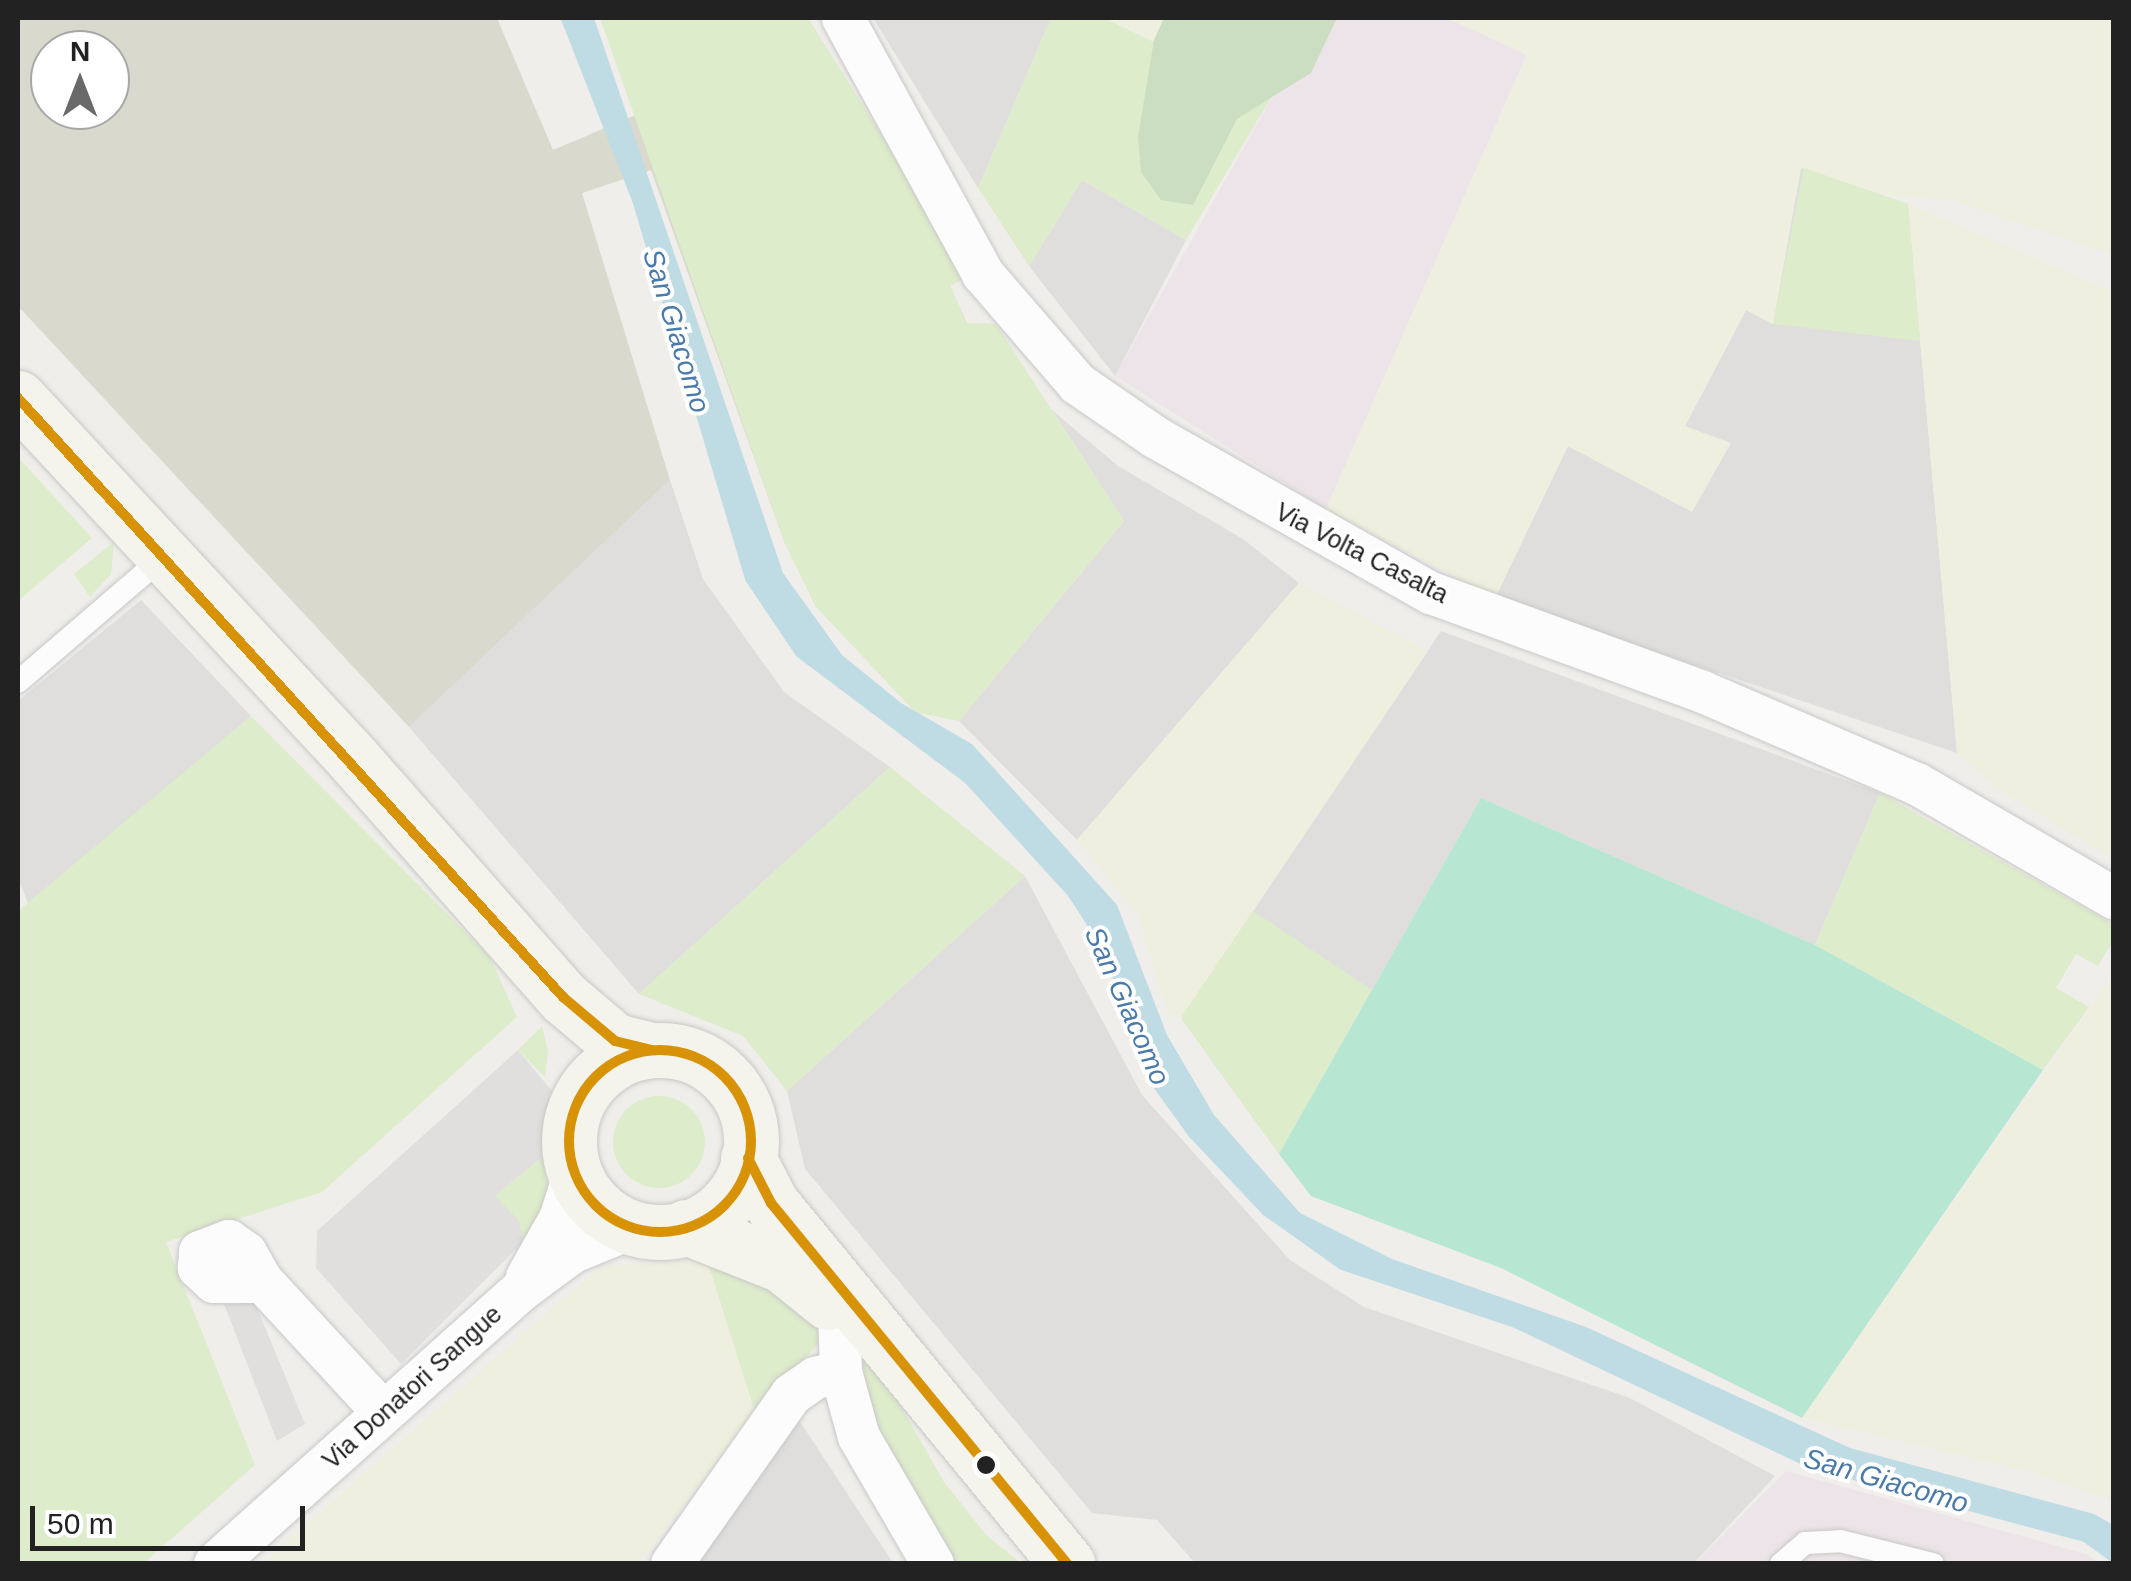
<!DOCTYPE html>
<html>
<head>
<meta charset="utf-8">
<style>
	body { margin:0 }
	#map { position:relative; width:2131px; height:1581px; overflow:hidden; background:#f0eeeb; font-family:Helvetica,sans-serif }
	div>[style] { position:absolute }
	.residential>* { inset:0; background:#dfdedc }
	.industrial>* { inset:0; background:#ede4e9 }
	.construction>* { inset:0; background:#d9d9cd }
	.farmland>* { inset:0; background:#efefdf }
	.grass>* { inset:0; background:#ddeccb }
	.round { border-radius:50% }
	.forest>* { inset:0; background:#cbdec1 }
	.pitch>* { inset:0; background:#b7e6d2 }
	.parking>* { inset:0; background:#e0dfde }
	.water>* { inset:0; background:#bfdbe3 }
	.stream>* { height:11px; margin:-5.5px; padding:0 5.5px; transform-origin:5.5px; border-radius:5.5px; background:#bfdbe3 }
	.roads { filter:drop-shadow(0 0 2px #c9c8c7) drop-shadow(0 0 2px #c9c8c7) }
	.lane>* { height:22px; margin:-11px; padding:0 11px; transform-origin:11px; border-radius:11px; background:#fdfcfc }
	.street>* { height:42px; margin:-21px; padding:0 21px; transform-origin:21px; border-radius:21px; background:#fdfcfc }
	.secondary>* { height:55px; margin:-27.5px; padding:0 27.5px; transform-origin:27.5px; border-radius:27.5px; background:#f4f4ed }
	.secondary>.ring { margin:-27.5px; padding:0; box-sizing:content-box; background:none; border:55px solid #f4f4ed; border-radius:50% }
	.bus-1>* { height:10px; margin:-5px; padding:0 5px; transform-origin:5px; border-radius:5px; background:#d79205 }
	.bus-1>.ring { margin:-5px; padding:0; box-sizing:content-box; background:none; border:10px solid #d79205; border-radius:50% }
	.dots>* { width:28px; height:28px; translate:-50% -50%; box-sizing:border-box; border:5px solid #fff; border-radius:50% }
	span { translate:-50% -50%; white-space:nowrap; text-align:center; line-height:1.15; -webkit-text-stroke:8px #fff; paint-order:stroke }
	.street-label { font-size:25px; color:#222 }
	.water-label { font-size:28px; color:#4a7aab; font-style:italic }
	.frame { position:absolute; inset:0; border:20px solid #222; pointer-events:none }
	.north { position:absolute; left:30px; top:30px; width:100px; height:100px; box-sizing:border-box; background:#fff; border:2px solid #a7a7a7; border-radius:50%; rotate:0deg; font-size:28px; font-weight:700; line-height:40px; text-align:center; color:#222 }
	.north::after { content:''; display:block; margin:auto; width:35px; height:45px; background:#6a6968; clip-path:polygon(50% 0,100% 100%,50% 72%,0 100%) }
	.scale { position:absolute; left:30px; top:1506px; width:275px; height:45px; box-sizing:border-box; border:5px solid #222; border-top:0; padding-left:12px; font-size:30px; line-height:35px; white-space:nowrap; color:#222; -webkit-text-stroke:8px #fff; paint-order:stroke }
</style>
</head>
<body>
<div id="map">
	<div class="residential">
		<i style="clip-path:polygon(873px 18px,1051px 18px,978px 188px)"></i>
		<i style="clip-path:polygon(1801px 168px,1908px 204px,1957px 753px,1495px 598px,1568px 446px,1693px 511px,1685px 426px,1746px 310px,1773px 324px)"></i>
		<i style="clip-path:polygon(1082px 180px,1186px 240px,1115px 376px,1029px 266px)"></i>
		<i style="clip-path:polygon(1052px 410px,1118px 466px,1243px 539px,1299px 583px,1077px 840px,959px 721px,1124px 521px)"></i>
		<i style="clip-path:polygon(670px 480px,703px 579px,784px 692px,890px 767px,639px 994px,409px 727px)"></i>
		<i style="clip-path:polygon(141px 600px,251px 716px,29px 906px,18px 878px,18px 701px)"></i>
		<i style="clip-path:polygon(1441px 631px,1880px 793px,1815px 945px,1481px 798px,1279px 1154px,1181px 1018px)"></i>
		<i style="clip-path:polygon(1025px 876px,1142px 1095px,1290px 1260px,1364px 1307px,1630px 1398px,1775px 1476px,1694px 1563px,1195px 1563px,1157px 1520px,1092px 1513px,805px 1169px,787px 1091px)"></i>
		<i style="clip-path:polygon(795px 1414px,893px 1563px,688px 1564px)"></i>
	</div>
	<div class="industrial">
		<i style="clip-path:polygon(1337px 18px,1447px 18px,1527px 54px,1326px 509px,1115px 376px,1271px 99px,1311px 73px)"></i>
		<i style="clip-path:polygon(1786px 1471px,2086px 1554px,2098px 1563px,1694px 1564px)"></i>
	</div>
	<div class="construction">
		<i style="clip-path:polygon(evenodd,18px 18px,497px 18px,553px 150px,638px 114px,600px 18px,808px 18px,961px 280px,950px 286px,967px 323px,996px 324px,816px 607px,784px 541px,651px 170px,582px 193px,670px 480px,409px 727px,18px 306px,18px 18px,50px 50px,110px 50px,110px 110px,50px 110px,50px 50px)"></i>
	</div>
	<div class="farmland">
		<i style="clip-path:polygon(1104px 18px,1164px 18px,1154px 40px)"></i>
		<i style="clip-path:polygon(1447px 18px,2113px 18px,2113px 255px,1952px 200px,1877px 194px,1801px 167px,1773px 324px,1746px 310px,1685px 426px,1731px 443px,1692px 512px,1568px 446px,1495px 598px,1326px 509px,1527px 55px)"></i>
		<i style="clip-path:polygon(1908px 204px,2113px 292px,2113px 859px,2001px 791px,1957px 753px)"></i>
		<i style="clip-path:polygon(1299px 583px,1428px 651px,1181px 1018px,1169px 1015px,1137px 913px,1077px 840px)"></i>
		<i style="clip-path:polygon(2113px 975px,2113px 1501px,2032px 1472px,1802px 1418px)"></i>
		<i style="clip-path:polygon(707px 1260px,755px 1412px,639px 1563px,261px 1564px,601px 1266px)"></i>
	</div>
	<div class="grass">
		<i style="clip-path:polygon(600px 18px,808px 18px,939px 227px,961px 280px,950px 286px,967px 323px,996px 324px,1124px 521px,959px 721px,915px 712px,816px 607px,784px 541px)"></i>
		<i style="clip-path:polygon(1051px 18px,1104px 18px,1271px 98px,1186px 240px,1082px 180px,1029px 266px,978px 188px)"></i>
		<i style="clip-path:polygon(1804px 168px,1908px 204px,1920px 341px,1773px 324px)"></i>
		<i style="clip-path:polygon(18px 457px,92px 538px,18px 601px)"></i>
		<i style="clip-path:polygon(114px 542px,111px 574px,90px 597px,74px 574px)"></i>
		<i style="clip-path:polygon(251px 716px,490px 957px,517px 1017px,322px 1192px,166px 1242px,255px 1465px,144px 1563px,18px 1564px,18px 911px)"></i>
		<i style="clip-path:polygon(890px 767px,1025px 876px,787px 1091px,743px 1036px,639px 994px)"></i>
		<i style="clip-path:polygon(1880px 793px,2113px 924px,2113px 941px,2098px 966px,2076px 954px,2056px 988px,2089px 1007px,2043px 1070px,1815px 945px)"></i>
		<i style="clip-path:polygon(1253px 911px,1372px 990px,1279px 1154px,1181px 1018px)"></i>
		<i style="clip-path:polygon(542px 1026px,548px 1051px,545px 1077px,518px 1050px)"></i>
		<i class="round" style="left:613px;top:1096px;width:92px;height:92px"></i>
		<i style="clip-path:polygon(548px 1152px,547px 1199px,523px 1242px,495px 1196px)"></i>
		<i style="clip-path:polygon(735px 1258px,816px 1314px,824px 1338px,755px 1412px,707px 1260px)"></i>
		<i style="clip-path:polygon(860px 1350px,881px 1371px,944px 1482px,987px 1536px,1021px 1563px,955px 1563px,872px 1424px)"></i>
	</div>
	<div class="forest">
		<i style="clip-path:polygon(1164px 18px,1337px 18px,1311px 73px,1237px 119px,1193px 205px,1161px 200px,1141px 172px,1138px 137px,1154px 40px)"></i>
	</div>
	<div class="pitch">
		<i style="clip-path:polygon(1481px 798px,1815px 945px,2043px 1070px,1802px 1418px,1501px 1268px,1311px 1196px,1279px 1154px)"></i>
	</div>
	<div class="parking">
		<i style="clip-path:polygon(518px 1050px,552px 1091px,548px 1152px,495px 1196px,519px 1221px,523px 1242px,401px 1364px,316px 1268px,317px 1231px)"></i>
		<i style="clip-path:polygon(255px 1303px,305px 1424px,277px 1441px,224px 1304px)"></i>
	</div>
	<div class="water">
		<i style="clip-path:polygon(566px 18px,594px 18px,783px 573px,842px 655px,901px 703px,972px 744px,1117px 905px,1167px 1035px,1214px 1115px,1300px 1213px,1392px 1259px,1586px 1327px,1850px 1448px,2094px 1514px,2113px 1525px,2113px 1557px,2085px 1536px,1812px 1463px,1515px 1322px,1342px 1264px,1266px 1210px,1193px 1133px,1154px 1079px,1107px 946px,1072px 892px,969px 779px,800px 652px,750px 578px,637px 199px)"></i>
	</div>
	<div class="stream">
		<i style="left:566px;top:18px;width:194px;rotate:68.6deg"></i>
		<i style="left:637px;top:199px;width:395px;rotate:73.4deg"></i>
		<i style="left:750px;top:578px;width:89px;rotate:56deg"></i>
		<i style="left:800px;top:652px;width:211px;rotate:36.9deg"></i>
		<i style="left:969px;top:779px;width:153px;rotate:47.7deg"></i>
		<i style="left:1072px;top:892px;width:64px;rotate:57.1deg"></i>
		<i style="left:1107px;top:946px;width:87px;rotate:70.5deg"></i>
		<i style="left:1144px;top:1050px;width:31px;rotate:71deg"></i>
		<i style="left:1154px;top:1079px;width:67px;rotate:54.2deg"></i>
		<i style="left:1193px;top:1133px;width:106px;rotate:46.5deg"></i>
		<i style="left:1266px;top:1210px;width:93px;rotate:35.4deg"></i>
		<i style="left:1342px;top:1264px;width:182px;rotate:18.5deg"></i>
		<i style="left:1515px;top:1322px;width:329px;rotate:25.4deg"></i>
		<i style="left:1812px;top:1463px;width:283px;rotate:15deg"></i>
		<i style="left:2085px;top:1536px;width:36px;rotate:36deg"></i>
	</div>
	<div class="roads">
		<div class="lane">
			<i style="left:18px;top:682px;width:189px;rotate:-40.7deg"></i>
			<i style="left:1781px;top:1564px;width:32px;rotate:-41deg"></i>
			<i style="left:1805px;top:1543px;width:35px;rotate:-3deg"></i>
			<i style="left:1840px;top:1541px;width:96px;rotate:13.9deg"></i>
		</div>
		<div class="street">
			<i style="left:843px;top:18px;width:292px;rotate:61.3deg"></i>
			<i style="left:983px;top:274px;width:145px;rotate:49.2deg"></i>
			<i style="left:1078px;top:384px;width:93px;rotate:34.5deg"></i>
			<i style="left:1155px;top:437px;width:317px;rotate:29.5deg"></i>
			<i style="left:1431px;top:593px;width:289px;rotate:20deg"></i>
			<i style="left:1703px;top:692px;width:233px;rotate:23.3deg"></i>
			<i style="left:1917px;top:784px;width:228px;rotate:30.1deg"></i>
			<i style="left:527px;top:1277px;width:67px;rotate:-60.4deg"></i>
			<i style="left:560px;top:1219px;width:49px;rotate:-72.3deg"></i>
			<i style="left:263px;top:1282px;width:49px;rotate:180deg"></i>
			<i style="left:214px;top:1282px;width:21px;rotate:-137deg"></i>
			<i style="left:199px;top:1268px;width:16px;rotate:-86deg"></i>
			<i style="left:200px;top:1252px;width:31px;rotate:-21deg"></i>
			<i style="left:229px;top:1241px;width:21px;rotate:35deg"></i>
			<i style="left:246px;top:1253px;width:34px;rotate:60deg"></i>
			<i style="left:263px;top:1282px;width:177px;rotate:47.3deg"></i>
			<i style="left:839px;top:1311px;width:61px;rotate:88.1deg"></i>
			<i style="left:841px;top:1372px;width:67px;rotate:74.5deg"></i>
			<i style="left:859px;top:1437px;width:147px;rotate:59.8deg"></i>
			<i style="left:215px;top:1564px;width:409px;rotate:-41.8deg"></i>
			<i style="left:520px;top:1291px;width:66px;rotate:-36.3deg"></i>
			<i style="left:573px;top:1252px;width:66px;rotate:-22.3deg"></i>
			<i style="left:672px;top:1564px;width:207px;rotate:-54.8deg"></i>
			<i style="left:791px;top:1395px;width:29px;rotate:-35deg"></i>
			<i style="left:815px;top:1378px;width:27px;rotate:-13deg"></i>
		</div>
		<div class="secondary">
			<i style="left:18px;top:398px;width:495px;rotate:47.1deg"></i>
			<i style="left:355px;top:761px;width:315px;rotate:48.6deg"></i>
			<i style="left:563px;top:997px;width:68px;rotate:40.2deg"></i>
			<i style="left:615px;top:1041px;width:37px;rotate:14deg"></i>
			<i class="ring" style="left:569px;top:1050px;width:127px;height:127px"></i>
			<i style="left:748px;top:1158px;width:51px;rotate:62.9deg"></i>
			<i style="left:771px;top:1203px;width:467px;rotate:50.6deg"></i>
			<i style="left:686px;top:1227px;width:103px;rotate:21.6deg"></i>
			<i style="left:782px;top:1265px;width:59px;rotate:38.8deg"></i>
		</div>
	</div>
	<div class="bus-1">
		<i style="left:18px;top:398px;width:810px;rotate:47.7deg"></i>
		<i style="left:563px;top:997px;width:68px;rotate:40.2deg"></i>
		<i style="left:615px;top:1041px;width:37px;rotate:14deg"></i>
		<i class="ring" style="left:569px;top:1050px;width:172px;height:172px"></i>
		<i style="left:748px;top:1158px;width:51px;rotate:62.9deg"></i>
		<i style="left:771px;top:1203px;width:467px;rotate:50.6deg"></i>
	</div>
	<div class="dots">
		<i style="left:986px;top:1465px;background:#222"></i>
	</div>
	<div class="street-label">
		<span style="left:1362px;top:553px;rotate:27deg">Via Volta Casalta</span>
		<span style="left:412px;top:1387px;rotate:-42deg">Via Donatori Sangue</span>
	</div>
	<div class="water-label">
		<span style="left:676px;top:331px;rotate:73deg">San Giacomo</span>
		<span style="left:1127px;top:1006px;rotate:66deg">San Giacomo</span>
		<span style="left:1886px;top:1481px;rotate:16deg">San Giacomo</span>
	</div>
	<div class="frame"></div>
	<div class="north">N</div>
	<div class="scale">50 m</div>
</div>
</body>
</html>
